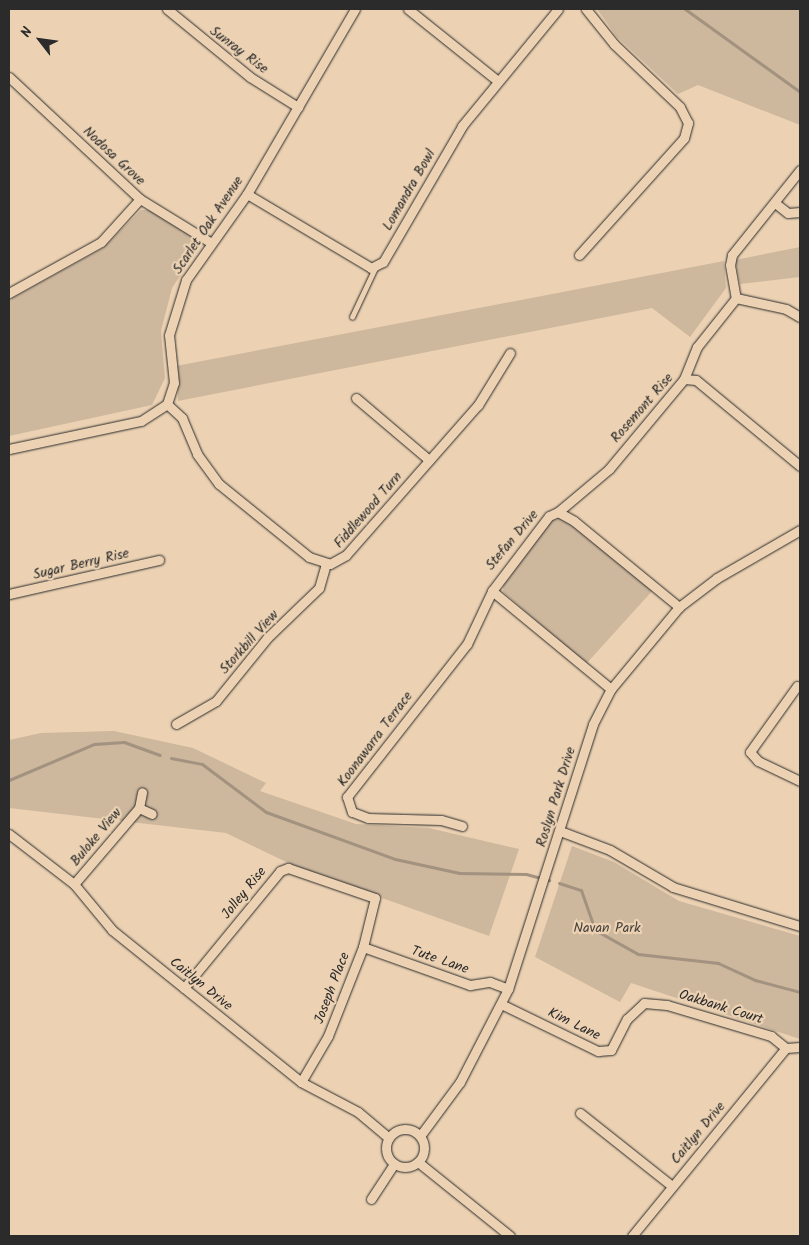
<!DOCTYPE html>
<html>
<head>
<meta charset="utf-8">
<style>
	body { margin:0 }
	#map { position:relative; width:809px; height:1245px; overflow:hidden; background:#ecd2b3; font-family:Kalam,sans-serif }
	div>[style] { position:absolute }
	.green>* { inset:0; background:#cdb79d }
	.stream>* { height:3px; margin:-1.5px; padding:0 1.5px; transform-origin:1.5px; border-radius:1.5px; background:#a2927f }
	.roads { filter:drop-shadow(0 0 1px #2b2b2b) drop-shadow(0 0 1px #2b2b2b) }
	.service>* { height:4.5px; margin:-2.25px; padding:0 2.25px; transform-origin:2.25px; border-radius:2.25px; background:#ecd2b3 }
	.minor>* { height:9px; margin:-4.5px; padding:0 4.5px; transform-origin:4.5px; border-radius:4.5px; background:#ecd2b3 }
	.minor>.ring { margin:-4.5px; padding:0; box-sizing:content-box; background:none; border:9px solid #ecd2b3; border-radius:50% }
	span { translate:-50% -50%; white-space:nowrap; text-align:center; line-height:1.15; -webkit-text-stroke:4.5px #ecd2b3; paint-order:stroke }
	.street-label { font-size:14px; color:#2b2b2b }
	.park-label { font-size:14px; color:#43403c }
	.frame { position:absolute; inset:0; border:10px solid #2b2b2b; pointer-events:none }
	.north { position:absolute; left:15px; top:15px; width:50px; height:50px; -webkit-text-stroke:4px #ecd2b3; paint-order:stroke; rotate:300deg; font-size:14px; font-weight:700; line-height:20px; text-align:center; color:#2b2b2b }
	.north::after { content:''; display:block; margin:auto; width:18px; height:22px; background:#2b2b2b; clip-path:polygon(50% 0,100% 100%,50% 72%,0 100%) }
</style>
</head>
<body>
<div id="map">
	<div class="green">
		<i style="clip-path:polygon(597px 9px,800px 9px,800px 125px,698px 85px,678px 94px,617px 37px)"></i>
		<i style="clip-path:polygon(141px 210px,152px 210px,192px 237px,196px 252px,172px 288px,161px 331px,165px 378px,152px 405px,9px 436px,9px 300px,103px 248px)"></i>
		<i style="clip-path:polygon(800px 247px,800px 277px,740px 284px,735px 260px)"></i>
		<i style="clip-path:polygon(724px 261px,726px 288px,690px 337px,652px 308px,178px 401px,176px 366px)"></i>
		<i style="clip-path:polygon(564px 518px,654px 589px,586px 664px,503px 592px,504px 576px,550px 521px)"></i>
		<i style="clip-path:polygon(114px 731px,193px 748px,266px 783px,260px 791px,356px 824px,429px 828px,519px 849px,489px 936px,303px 870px,226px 833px,9px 808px,9px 740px,41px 733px)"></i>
		<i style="clip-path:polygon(572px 846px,614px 862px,679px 901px,800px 936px,800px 1039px,631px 983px,620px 1002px,535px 957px)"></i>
	</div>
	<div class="stream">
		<i style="left:685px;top:9px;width:142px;rotate:35.8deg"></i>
		<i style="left:171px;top:758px;width:32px;rotate:11deg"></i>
		<i style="left:202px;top:764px;width:80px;rotate:36.9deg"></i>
		<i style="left:266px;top:812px;width:137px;rotate:20deg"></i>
		<i style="left:395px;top:859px;width:66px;rotate:12.3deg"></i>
		<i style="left:459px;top:873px;width:67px;rotate:0.9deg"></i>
		<i style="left:526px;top:874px;width:24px;rotate:15deg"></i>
		<i style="left:9px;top:780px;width:92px;rotate:-23deg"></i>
		<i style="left:94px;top:744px;width:30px;rotate:-4deg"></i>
		<i style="left:124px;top:742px;width:38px;rotate:20deg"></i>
		<i style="left:559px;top:883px;width:23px;rotate:18deg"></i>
		<i style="left:581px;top:890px;width:42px;rotate:70.7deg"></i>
		<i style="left:595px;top:930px;width:49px;rotate:29.2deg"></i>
		<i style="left:638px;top:954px;width:81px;rotate:6.4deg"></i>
		<i style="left:718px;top:963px;width:41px;rotate:24.7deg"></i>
		<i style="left:755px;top:980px;width:47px;rotate:14.9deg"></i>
	</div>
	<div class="roads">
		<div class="service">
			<i style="left:352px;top:317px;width:56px;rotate:-64.8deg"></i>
		</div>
		<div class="minor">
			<i style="left:167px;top:9px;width:107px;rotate:39.3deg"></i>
			<i style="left:250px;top:77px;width:57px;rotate:32deg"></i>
			<i style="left:408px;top:9px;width:115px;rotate:38.7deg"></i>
			<i style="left:9px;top:77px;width:179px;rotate:43deg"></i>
			<i style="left:140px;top:199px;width:82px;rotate:31.6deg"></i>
			<i style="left:800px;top:170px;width:109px;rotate:128.7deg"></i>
			<i style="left:732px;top:255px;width:10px;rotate:101deg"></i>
			<i style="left:730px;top:265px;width:34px;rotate:80deg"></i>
			<i style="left:736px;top:298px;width:51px;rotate:12.4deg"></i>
			<i style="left:786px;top:309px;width:16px;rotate:30deg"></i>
			<i style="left:247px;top:194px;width:144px;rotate:30.8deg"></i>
			<i style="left:371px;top:268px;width:13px;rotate:-27deg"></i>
			<i style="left:383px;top:262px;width:157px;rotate:-59.8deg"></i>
			<i style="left:462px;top:126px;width:151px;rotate:-50.6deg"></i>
			<i style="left:775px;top:203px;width:16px;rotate:38deg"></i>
			<i style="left:788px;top:213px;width:12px;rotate:-5deg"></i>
			<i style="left:579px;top:255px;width:157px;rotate:-48.1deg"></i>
			<i style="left:684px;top:138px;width:16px;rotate:-75deg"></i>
			<i style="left:688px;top:123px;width:18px;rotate:-117deg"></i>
			<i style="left:680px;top:107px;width:91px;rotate:-136.3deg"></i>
			<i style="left:614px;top:44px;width:45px;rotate:-128.7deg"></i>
			<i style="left:9px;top:293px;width:105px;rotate:-29deg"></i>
			<i style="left:101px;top:242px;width:58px;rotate:-47.8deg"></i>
			<i style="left:684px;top:379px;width:35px;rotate:-68deg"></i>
			<i style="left:697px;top:347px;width:63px;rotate:-51.5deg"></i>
			<i style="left:356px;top:398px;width:96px;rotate:40.3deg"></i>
			<i style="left:167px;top:404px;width:21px;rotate:43deg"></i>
			<i style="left:182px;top:418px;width:39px;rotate:67deg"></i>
			<i style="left:197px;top:454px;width:37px;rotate:54deg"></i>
			<i style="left:219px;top:484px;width:116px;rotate:39deg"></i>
			<i style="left:309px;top:557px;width:22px;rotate:18deg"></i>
			<i style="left:330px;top:564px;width:18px;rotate:-29deg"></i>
			<i style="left:346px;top:555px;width:200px;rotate:-48.7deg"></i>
			<i style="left:478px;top:405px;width:61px;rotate:-58.4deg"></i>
			<i style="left:9px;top:449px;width:135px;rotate:-12deg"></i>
			<i style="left:141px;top:421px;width:31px;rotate:-33deg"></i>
			<i style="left:167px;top:404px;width:22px;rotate:-72deg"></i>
			<i style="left:174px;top:383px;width:48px;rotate:-95.9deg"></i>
			<i style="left:169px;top:335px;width:58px;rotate:-72.8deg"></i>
			<i style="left:186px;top:280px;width:105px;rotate:-54.7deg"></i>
			<i style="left:247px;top:194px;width:214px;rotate:-59.7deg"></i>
			<i style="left:558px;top:512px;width:67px;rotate:-40.1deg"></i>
			<i style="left:609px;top:469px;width:117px;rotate:-50.2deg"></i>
			<i style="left:684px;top:379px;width:12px;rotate:5deg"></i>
			<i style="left:696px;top:380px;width:135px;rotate:39.6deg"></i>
			<i style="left:9px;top:594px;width:154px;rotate:-12.8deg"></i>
			<i style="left:797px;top:686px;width:81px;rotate:125.5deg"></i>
			<i style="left:750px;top:752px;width:12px;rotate:48deg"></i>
			<i style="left:758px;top:761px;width:47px;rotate:25.5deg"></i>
			<i style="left:611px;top:689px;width:154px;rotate:-140.5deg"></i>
			<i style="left:492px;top:591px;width:94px;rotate:-52.8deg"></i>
			<i style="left:549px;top:516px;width:10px;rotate:-24deg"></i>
			<i style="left:558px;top:512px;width:18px;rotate:29deg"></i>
			<i style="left:574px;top:521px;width:136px;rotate:39.3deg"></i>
			<i style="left:176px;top:724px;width:46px;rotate:-29.9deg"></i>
			<i style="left:216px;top:701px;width:81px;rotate:-51deg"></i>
			<i style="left:267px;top:638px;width:72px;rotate:-43.9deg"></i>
			<i style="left:319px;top:588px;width:25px;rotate:-74deg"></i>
			<i style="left:139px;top:808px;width:14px;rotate:25deg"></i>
			<i style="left:462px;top:826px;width:22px;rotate:-164deg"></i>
			<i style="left:441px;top:820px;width:73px;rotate:-178.4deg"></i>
			<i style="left:368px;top:818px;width:17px;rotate:-159deg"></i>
			<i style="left:352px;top:812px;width:16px;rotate:-108deg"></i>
			<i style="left:347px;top:797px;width:194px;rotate:-51.9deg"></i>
			<i style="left:467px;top:644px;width:59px;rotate:-64.7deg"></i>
			<i style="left:560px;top:831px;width:53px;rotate:20.8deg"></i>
			<i style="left:610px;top:850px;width:73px;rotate:30.4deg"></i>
			<i style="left:673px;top:887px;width:133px;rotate:17.1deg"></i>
			<i style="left:9px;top:834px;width:82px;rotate:37.6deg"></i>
			<i style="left:74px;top:884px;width:60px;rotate:50.4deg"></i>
			<i style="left:112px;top:930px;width:243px;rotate:38.8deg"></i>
			<i style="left:301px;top:1082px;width:64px;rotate:27.8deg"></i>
			<i style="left:358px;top:1112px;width:40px;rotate:40deg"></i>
			<i style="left:74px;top:884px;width:100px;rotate:-49.5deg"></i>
			<i style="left:139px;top:808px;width:16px;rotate:-79deg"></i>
			<i style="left:363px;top:947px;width:114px;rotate:19.6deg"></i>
			<i style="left:470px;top:985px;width:20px;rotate:-9deg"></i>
			<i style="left:490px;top:982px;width:19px;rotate:21deg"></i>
			<i style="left:184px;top:988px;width:151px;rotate:-50.6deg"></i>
			<i style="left:280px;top:871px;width:9px;rotate:-21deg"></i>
			<i style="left:288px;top:868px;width:92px;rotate:19deg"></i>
			<i style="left:375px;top:898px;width:50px;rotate:103.8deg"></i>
			<i style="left:363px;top:947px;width:96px;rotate:111.5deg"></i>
			<i style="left:328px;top:1036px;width:53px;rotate:120.4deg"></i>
			<i style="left:501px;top:1004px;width:108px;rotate:25.9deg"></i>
			<i style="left:598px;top:1051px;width:13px;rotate:-4deg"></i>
			<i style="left:611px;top:1050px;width:35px;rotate:-63deg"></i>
			<i style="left:627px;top:1019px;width:23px;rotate:-43deg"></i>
			<i style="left:644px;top:1003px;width:23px;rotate:5deg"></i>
			<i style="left:667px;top:1005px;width:109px;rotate:16.6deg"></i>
			<i style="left:771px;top:1036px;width:19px;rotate:39deg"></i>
			<i style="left:786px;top:1048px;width:14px;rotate:-4deg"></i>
			<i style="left:580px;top:1113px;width:117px;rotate:38.4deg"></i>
			<i class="ring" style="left:386px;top:1129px;width:29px;height:29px"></i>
			<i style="left:420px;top:1136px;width:67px;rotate:-53.5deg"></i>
			<i style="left:460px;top:1082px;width:105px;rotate:-62.7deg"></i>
			<i style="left:508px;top:989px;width:278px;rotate:-72.2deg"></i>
			<i style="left:593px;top:724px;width:39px;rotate:-63deg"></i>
			<i style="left:611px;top:689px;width:107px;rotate:-50.3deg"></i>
			<i style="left:679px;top:607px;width:48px;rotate:-37.3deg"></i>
			<i style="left:717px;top:578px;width:96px;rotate:-30deg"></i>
			<i style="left:418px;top:1162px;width:118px;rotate:38.8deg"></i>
			<i style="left:371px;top:1199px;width:42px;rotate:-56.7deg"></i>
			<i style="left:632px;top:1236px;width:243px;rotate:-50.7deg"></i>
		</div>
	</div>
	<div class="street-label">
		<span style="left:239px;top:50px;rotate:37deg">Sunray Rise</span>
		<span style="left:114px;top:156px;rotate:43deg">Nodosa Grove</span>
		<span style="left:409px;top:190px;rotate:-60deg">Lomandra Bowl</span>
		<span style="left:208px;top:225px;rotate:-56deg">Scarlet Oak Avenue</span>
		<span style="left:642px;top:408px;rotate:-49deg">Rosemont Rise</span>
		<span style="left:368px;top:510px;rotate:-49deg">Fiddlewood Turn</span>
		<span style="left:512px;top:540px;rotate:-50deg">Stefan Drive</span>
		<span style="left:81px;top:564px;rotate:-13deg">Sugar Berry Rise</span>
		<span style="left:249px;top:642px;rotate:-48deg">Storkbill View</span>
		<span style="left:375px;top:739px;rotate:-53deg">Koonawarra Terrace</span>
		<span style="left:556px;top:797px;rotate:-73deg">Roslyn Park Drive</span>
		<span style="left:96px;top:837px;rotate:-50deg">Buloke View</span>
		<span style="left:244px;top:893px;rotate:-51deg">Jolley Rise</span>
		<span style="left:440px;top:960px;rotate:19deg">Tute Lane</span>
		<span style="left:201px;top:984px;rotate:39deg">Caitlyn Drive</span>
		<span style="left:332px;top:988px;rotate:-69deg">Joseph Place</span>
		<span style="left:721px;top:1007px;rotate:17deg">Oakbank Court</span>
		<span style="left:574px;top:1024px;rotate:26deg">Kim Lane</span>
		<span style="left:698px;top:1133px;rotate:-50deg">Caitlyn Drive</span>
	</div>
	<div class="park-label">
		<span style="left:607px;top:928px">Navan Park</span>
	</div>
	<div class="frame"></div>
	<div class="north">N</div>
</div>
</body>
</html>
